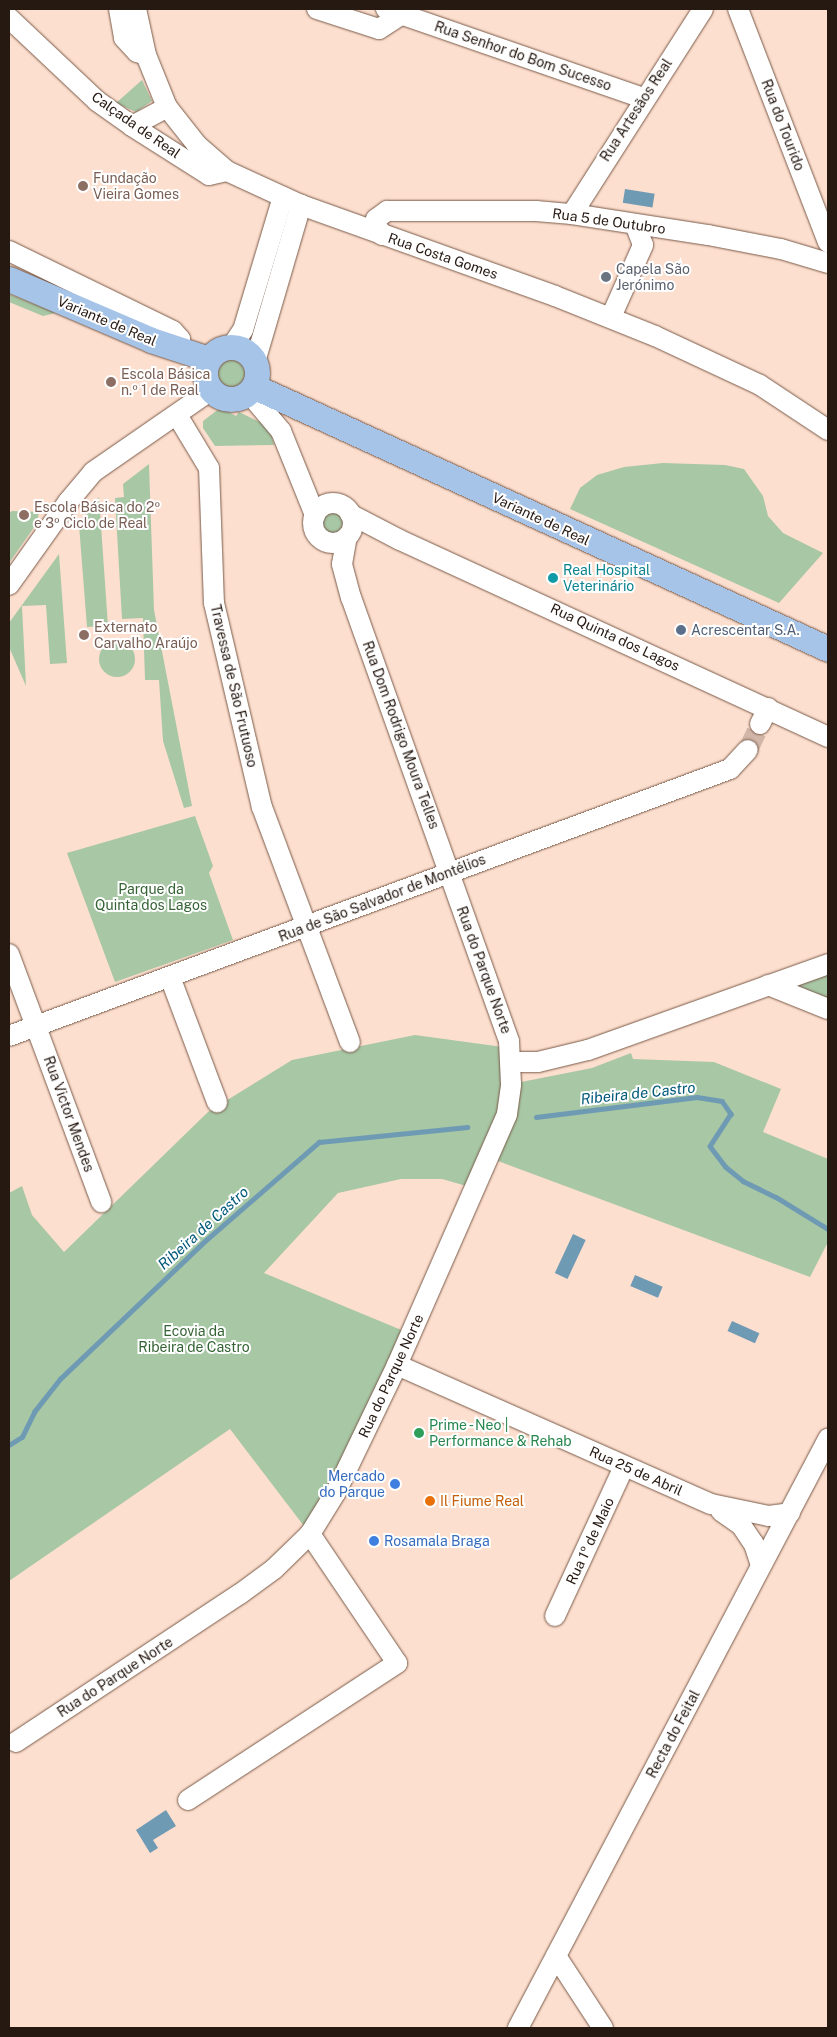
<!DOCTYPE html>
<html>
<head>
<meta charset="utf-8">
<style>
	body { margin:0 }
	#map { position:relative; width:837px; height:2037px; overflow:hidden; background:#fddfcf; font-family:"Public Sans",sans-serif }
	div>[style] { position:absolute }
	.green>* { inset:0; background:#a7c7a5 }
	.round { border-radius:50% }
	.water>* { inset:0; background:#6f9ab3; transform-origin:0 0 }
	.stream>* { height:4.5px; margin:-2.25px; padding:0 2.25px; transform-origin:2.25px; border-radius:2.25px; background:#6f9ab3 }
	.minor-tunnel>* { height:20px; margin-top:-10px; transform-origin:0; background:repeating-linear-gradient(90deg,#d2b7a9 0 20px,transparent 0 30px) }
	.roads { filter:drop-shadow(0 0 1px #795a48) drop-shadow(0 0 1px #795a48) }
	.minor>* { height:20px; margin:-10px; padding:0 10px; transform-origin:10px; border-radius:10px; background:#fff }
	.minor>.ring { margin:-10px; padding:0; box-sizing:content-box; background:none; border:20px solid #fff; border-radius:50% }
	.major>* { height:25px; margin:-12.5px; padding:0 12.5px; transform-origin:12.5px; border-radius:12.5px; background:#a5c4e8 }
	.major>.ring { margin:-12.5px; padding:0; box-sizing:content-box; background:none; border:25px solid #a5c4e8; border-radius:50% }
	.dots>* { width:14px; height:14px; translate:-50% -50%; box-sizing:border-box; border:2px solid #fff; border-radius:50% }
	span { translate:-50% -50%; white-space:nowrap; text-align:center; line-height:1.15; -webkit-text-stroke:4px #fff; paint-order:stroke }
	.street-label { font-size:14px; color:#261912 }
	.education-label { font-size:14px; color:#785e54 }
	.left { translate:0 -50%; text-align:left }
	.worship-label { font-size:14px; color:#5b616d }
	.culture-label { font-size:14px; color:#0d838f }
	.service-label { font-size:14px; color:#4e5e75 }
	.park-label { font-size:14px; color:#356335 }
	.leisure-label { font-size:14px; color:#27864d }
	.shop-label { font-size:14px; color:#366cbe }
	.right { translate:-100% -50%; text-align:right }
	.food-label { font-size:14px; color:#c56008 }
	.water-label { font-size:15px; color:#01587a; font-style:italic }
	.frame { position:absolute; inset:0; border:10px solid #261912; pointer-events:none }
</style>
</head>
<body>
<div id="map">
	<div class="green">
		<i style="clip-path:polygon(142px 80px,152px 101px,136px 112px,116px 103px)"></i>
		<i style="clip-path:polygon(9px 294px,56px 313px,43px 316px,9px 302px)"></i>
		<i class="round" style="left:213px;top:354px;width:34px;height:34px"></i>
		<i style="clip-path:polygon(224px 405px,231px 408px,229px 412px,236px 416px,239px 412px,262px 423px,271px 433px,274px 445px,215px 446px,203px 428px,203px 421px)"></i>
		<i style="clip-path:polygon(663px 463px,725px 465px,744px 469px,763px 496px,768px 516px,783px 533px,823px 553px,779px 603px,570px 509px,580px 488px,597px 475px,624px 467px)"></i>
		<i style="clip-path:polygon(149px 464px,154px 610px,192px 806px,184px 808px,163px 741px,159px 680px,145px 680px,143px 618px,122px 619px,115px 498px,124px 497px,123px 484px)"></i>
		<i style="clip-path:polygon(99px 497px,108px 626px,87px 627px,79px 525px)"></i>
		<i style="clip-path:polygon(12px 511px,39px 512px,37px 523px,9px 563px,9px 513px)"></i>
		<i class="round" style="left:319px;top:511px;width:26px;height:26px"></i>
		<i style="clip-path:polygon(59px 554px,67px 663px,50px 664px,46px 605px,22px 606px,26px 686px,9px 647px,9px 623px)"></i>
		<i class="round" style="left:99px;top:641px;width:36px;height:36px"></i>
		<i style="clip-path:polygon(195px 816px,213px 866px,209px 873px,233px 940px,115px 982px,67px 853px)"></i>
		<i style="clip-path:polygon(828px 973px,828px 1001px,794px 986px)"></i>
		<i style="clip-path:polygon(415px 1035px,510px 1048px,511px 1084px,592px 1068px,631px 1053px,633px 1059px,714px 1062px,781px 1089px,763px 1132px,828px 1159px,828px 1242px,810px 1277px,490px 1158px,477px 1189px,442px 1179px,401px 1179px,338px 1193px,264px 1273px,411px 1334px,310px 1534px,230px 1429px,9px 1581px,9px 1193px,22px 1186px,32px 1215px,64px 1252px,208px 1112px,292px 1060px)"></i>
	</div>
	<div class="water">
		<i style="left:625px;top:189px;width:30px;height:14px;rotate:9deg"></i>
		<i style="left:573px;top:1234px;width:14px;height:43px;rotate:25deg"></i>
		<i style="left:635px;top:1275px;width:30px;height:12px;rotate:23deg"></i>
		<i style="left:732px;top:1321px;width:30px;height:11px;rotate:24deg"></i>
		<i style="clip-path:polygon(166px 1810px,176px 1826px,153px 1840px,158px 1848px,150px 1853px,136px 1830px)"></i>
	</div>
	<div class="stream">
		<i style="left:536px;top:1117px;width:162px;rotate:-7.1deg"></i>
		<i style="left:697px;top:1097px;width:25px;rotate:9deg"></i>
		<i style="left:722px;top:1101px;width:16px;rotate:55deg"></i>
		<i style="left:731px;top:1114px;width:38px;rotate:123deg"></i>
		<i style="left:710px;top:1146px;width:26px;rotate:53deg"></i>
		<i style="left:726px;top:1167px;width:22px;rotate:39deg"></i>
		<i style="left:743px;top:1181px;width:37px;rotate:26deg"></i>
		<i style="left:776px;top:1197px;width:61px;rotate:31.6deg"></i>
		<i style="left:9px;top:1445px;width:15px;rotate:-32deg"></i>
		<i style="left:22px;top:1437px;width:28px;rotate:-64deg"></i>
		<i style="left:34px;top:1412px;width:42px;rotate:-51.8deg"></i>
		<i style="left:60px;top:1379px;width:200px;rotate:-43.6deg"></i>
		<i style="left:205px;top:1241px;width:151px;rotate:-41deg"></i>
		<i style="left:319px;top:1142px;width:149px;rotate:-5.8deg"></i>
	</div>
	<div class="minor-tunnel">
		<i style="left:748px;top:750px;width:29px;rotate:-65deg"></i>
	</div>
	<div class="roads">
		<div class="minor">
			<i style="left:119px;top:9px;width:29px;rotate:80deg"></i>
			<i style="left:124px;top:38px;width:19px;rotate:47deg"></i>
			<i style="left:137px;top:52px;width:9px;rotate:18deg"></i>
			<i style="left:136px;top:9px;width:47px;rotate:77.7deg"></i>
			<i style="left:146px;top:55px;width:56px;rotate:68deg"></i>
			<i style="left:167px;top:107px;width:48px;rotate:51.7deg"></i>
			<i style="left:197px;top:145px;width:40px;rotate:41deg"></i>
			<i style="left:227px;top:171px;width:81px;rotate:24.7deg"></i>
			<i style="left:301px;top:205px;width:270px;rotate:19.7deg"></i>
			<i style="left:555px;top:296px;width:108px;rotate:21.8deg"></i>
			<i style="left:655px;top:336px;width:116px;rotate:25deg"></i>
			<i style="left:760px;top:385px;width:82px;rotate:33.5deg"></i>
			<i style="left:317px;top:9px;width:65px;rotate:17.9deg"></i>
			<i style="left:379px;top:29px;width:27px;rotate:-33deg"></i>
			<i style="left:386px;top:9px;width:272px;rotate:19.1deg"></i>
			<i style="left:738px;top:9px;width:250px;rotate:68.9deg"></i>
			<i style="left:9px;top:18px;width:121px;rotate:43.3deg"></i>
			<i style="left:97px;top:101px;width:43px;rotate:35.5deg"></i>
			<i style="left:132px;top:126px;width:91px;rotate:32.5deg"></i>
			<i style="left:209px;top:175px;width:18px;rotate:-13deg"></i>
			<i style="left:132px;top:126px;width:40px;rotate:-28deg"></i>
			<i style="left:572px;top:214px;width:243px;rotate:-57.4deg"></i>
			<i style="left:382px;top:235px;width:12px;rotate:-121deg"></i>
			<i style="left:376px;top:225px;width:6px;rotate:-90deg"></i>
			<i style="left:376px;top:219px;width:14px;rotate:-36deg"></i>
			<i style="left:387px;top:211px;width:149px"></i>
			<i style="left:536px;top:211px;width:36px;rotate:5deg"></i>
			<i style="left:572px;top:214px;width:138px;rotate:8.8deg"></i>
			<i style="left:708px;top:235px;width:74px;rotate:10.9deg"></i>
			<i style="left:781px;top:249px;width:49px;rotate:16.6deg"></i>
			<i style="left:9px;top:251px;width:182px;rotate:26deg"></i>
			<i style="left:173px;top:331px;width:11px;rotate:49deg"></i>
			<i style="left:180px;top:339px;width:11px;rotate:95deg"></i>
			<i style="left:611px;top:317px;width:79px;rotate:-66deg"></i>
			<i style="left:643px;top:245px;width:22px;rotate:-111deg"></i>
			<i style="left:230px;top:349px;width:23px;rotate:-56deg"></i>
			<i style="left:243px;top:330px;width:139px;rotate:-73.3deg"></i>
			<i style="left:255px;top:362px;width:164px;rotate:-73.7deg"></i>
			<i style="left:249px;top:393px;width:50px;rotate:49.9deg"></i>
			<i style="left:281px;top:431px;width:91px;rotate:68deg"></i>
			<i style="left:177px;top:415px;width:62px;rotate:58.9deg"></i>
			<i style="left:209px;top:468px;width:135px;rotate:87.9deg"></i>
			<i style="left:214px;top:603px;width:210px;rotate:76.8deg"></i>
			<i style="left:262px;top:807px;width:251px;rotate:69.5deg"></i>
			<i class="ring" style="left:313px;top:503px;width:20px;height:20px"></i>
			<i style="left:350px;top:514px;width:56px;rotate:27.5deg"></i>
			<i style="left:400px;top:540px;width:471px;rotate:24.7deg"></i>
			<i style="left:9px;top:585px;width:102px;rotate:-54.6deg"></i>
			<i style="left:68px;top:502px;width:39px;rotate:-50deg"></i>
			<i style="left:93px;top:472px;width:146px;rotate:-34.7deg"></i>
			<i style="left:760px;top:724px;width:18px;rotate:-63deg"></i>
			<i style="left:9px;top:954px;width:265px;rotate:69.6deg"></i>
			<i style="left:170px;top:977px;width:134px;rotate:69.4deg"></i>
			<i style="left:768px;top:985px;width:65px;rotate:21.8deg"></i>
			<i style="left:9px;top:1036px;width:769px;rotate:-20.32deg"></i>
			<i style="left:730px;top:769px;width:26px;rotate:-47deg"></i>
			<i style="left:511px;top:1062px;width:27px"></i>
			<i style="left:538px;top:1062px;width:51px;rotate:-13.5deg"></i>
			<i style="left:588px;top:1050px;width:255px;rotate:-19.7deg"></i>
			<i style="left:397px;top:1365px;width:343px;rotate:23.9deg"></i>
			<i style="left:711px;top:1504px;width:59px;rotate:11.7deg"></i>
			<i style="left:769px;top:1516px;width:21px;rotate:-8deg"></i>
			<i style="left:721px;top:1511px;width:24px;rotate:35deg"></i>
			<i style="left:741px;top:1525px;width:23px;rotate:56deg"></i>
			<i style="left:754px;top:1544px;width:22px;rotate:72deg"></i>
			<i style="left:555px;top:1616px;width:164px;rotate:-65.2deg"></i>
			<i style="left:16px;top:1742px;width:268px;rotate:-33.5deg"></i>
			<i style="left:240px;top:1594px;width:42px;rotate:-36.3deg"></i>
			<i style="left:274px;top:1569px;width:50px;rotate:-44.2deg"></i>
			<i style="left:310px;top:1534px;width:49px;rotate:-58.2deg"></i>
			<i style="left:336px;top:1492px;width:141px;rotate:-64.3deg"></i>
			<i style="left:397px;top:1365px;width:274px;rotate:-66.3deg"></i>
			<i style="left:507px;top:1114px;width:30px;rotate:-82deg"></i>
			<i style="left:511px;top:1084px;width:43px;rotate:-92.7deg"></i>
			<i style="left:509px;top:1041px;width:470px;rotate:-109.6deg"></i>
			<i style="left:351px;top:598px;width:35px;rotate:-105deg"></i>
			<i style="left:342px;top:564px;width:27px;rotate:-80deg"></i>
			<i style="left:188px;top:1800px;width:250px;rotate:-33.2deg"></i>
			<i style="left:397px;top:1663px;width:156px;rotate:-124deg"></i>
			<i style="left:556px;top:1956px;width:86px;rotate:56.9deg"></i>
			<i style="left:518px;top:2028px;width:666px;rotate:-62.24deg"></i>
		</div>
		<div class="major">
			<i style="left:9px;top:279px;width:155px;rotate:23.2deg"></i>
			<i style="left:151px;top:340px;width:58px;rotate:18.1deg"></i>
			<i class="ring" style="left:205px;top:347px;width:27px;height:27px"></i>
			<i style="left:255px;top:387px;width:630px;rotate:24.57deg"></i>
		</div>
	</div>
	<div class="dots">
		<i style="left:83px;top:186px;background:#8d6e63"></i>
		<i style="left:606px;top:277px;background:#6b7280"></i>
		<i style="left:111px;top:382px;background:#8d6e63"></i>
		<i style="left:24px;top:515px;background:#8d6e63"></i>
		<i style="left:553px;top:578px;background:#0f9aa8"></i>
		<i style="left:681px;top:630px;background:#5c6f8a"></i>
		<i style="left:84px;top:635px;background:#8d6e63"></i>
		<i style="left:419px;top:1433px;background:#2e9e5b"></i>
		<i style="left:395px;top:1484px;background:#3f7fe0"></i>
		<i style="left:430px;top:1501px;background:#e8710a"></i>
		<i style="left:374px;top:1541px;background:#3f7fe0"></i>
	</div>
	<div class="street-label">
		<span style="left:523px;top:56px;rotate:19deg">Rua Senhor do Bom Sucesso</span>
		<span style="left:636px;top:110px;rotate:-57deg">Rua Artesãos Real</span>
		<span style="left:136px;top:125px;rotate:35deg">Calçada de Real</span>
		<span style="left:783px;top:125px;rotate:69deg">Rua do Tourido</span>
		<span style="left:609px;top:221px;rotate:8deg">Rua 5 de Outubro</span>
		<span style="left:443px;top:256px;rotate:19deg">Rua Costa Gomes</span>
		<span style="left:107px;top:321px;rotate:23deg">Variante de Real</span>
		<span style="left:541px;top:519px;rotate:25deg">Variante de Real</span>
		<span style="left:615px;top:637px;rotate:25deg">Rua Quinta dos Lagos</span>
		<span style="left:234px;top:686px;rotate:77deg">Travessa de São Frutuoso</span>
		<span style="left:401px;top:735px;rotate:70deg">Rua Dom Rodrigo Moura Telles</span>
		<span style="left:382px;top:898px;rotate:-21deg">Rua de São Salvador de Montélios</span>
		<span style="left:484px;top:970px;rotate:70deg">Rua do Parque Norte</span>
		<span style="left:69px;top:1114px;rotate:70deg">Rua Victor Mendes</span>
		<span style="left:391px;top:1376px;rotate:-65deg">Rua do Parque Norte</span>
		<span style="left:636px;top:1471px;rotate:24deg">Rua 25 de Abril</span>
		<span style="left:590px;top:1541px;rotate:-65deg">Rua 1º de Maio</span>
		<span style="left:115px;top:1677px;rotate:-33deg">Rua do Parque Norte</span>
		<span style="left:673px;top:1734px;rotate:-62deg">Recta do Feital</span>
	</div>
	<div class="education-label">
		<span class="left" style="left:93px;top:186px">Fundação<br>Vieira Gomes</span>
		<span class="left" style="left:121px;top:382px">Escola Básica<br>n.º 1 de Real</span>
		<span class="left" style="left:34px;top:515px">Escola Básica do 2º<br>e 3º Ciclo de Real</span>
		<span class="left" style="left:94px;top:635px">Externato<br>Carvalho Araújo</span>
	</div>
	<div class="worship-label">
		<span class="left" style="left:616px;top:277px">Capela São<br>Jerónimo</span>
	</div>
	<div class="culture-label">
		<span class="left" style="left:563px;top:578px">Real Hospital<br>Veterinário</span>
	</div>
	<div class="service-label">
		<span class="left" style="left:691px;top:630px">Acrescentar S.A.</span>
	</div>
	<div class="park-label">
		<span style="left:151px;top:897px">Parque da<br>Quinta dos Lagos</span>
		<span style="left:194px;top:1339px">Ecovia da<br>Ribeira de Castro</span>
	</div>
	<div class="leisure-label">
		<span class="left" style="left:429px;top:1433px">Prime - Neo |<br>Performance &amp; Rehab</span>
	</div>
	<div class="shop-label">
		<span class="right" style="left:385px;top:1484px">Mercado<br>do Parque</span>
		<span class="left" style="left:384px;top:1541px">Rosamala Braga</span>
	</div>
	<div class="food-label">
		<span class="left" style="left:440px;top:1501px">Il Fiume Real</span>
	</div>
	<div class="water-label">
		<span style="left:638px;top:1093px;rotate:-6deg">Ribeira de Castro</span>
		<span style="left:203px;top:1228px;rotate:-42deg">Ribeira de Castro</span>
	</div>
	<div class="frame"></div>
</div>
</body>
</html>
